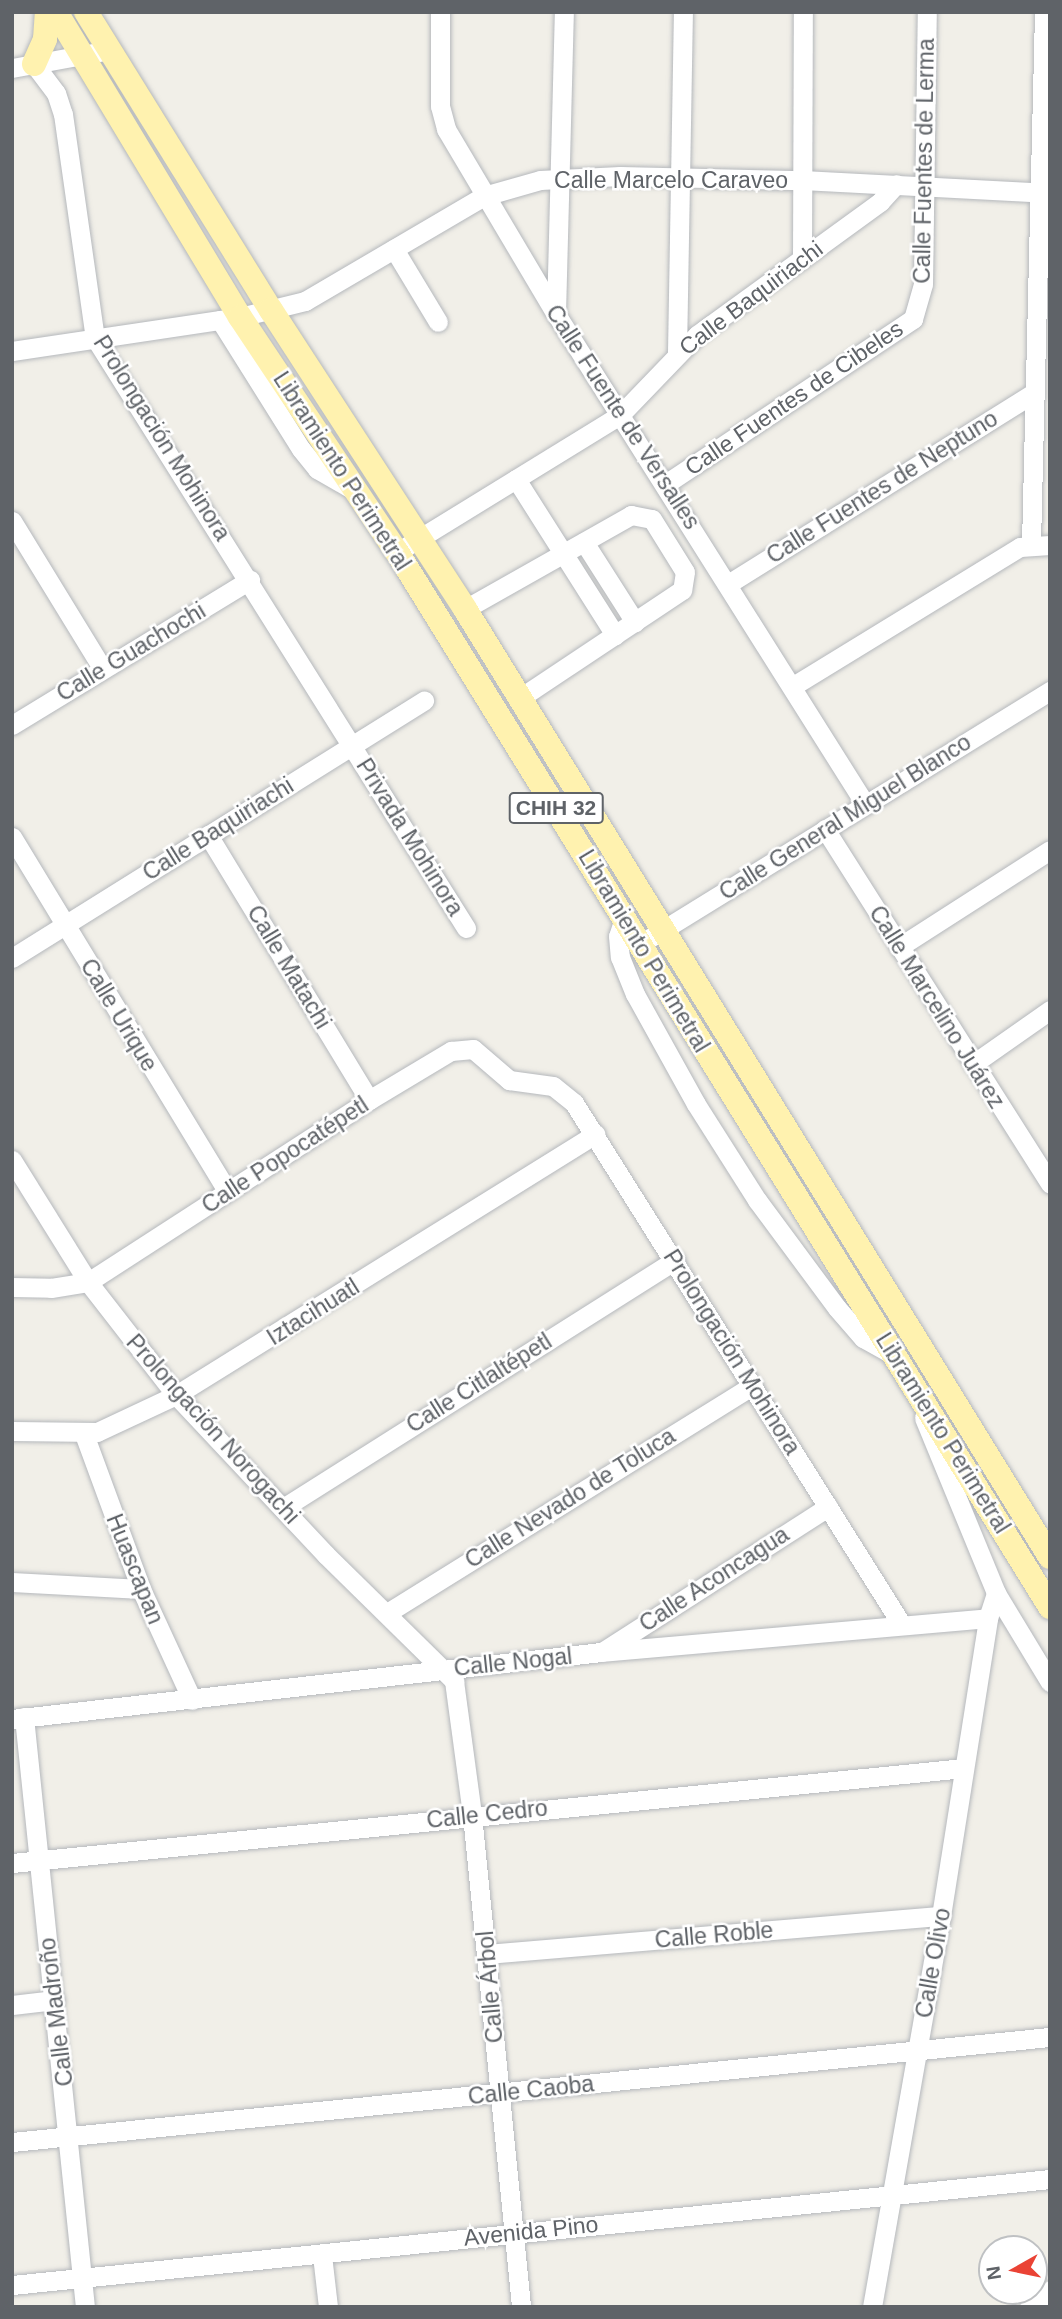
<!DOCTYPE html>
<html>
<head>
<meta charset="utf-8">
<style>
	body { margin:0 }
	#map { position:relative; width:1062px; height:2319px; overflow:hidden; background:#f1efe8; font-family:Helvetica,sans-serif }
	div>[style] { position:absolute }
	.roads { filter:drop-shadow(0 0 2px #b5b8bc) drop-shadow(0 0 2px #b5b8bc) }
	.minor>* { height:19px; margin:-9.5px; padding:0 9.5px; transform-origin:9.5px; border-radius:9.5px; background:#fff }
	.major>* { height:24px; margin:-12px; padding:0 12px; transform-origin:12px; border-radius:12px; background:#fff2af }
	span { translate:-50% -50%; white-space:nowrap; text-align:center; line-height:1.15; -webkit-text-stroke:5px #fff; paint-order:stroke }
	.shield-label span { padding:2px 5px; background:#fff; border:2px solid; border-radius:5px; -webkit-text-stroke-width:0 }
	.shield-label { font-size:21px; color:#5f6368; font-weight:700 }
	.street-label { font-size:23px; color:#5f6368 }
	.frame { position:absolute; inset:0; border:14px solid #5f6368; pointer-events:none }
	.north { position:absolute; left:978px; top:2235px; width:70px; height:70px; box-sizing:border-box; background:#fff; border:2px solid #bfc1c3; border-radius:50%; rotate:261deg; font-size:19px; font-weight:700; line-height:28px; text-align:center; color:#5f6368 }
	.north::after { content:''; display:block; margin:auto; width:24px; height:32px; background:#ea4335; clip-path:polygon(50% 0,100% 100%,50% 72%,0 100%) }
</style>
</head>
<body>
<div id="map">
	<div class="roads">
		<div class="minor">
			<i style="left:440px;top:12px;width:94px;rotate:90deg"></i>
			<i style="left:440px;top:106px;width:24px;rotate:75deg"></i>
			<i style="left:446px;top:129px;width:215px;rotate:59.3deg"></i>
			<i style="left:556px;top:314px;width:579px;rotate:57.76deg"></i>
			<i style="left:34px;top:64px;width:36px;rotate:53deg"></i>
			<i style="left:56px;top:93px;width:22px;rotate:72deg"></i>
			<i style="left:63px;top:114px;width:226px;rotate:81.9deg"></i>
			<i style="left:95px;top:338px;width:697px;rotate:57.84deg"></i>
			<i style="left:12px;top:68px;width:100px;rotate:-10.4deg"></i>
			<i style="left:394px;top:249px;width:85px;rotate:58.9deg"></i>
			<i style="left:802px;top:259px;width:247px;rotate:-89.8deg"></i>
			<i style="left:556px;top:313px;width:301px;rotate:-88.5deg"></i>
			<i style="left:220px;top:320px;width:152px;rotate:57.9deg"></i>
			<i style="left:301px;top:449px;width:26px;rotate:51deg"></i>
			<i style="left:317px;top:469px;width:46px;rotate:29.9deg"></i>
			<i style="left:12px;top:351px;width:231px;rotate:-8.5deg"></i>
			<i style="left:240px;top:317px;width:67px;rotate:-13.8deg"></i>
			<i style="left:305px;top:301px;width:208px;rotate:-30.4deg"></i>
			<i style="left:484px;top:196px;width:58px;rotate:-15.9deg"></i>
			<i style="left:540px;top:180px;width:80px;rotate:-2.9deg"></i>
			<i style="left:620px;top:176px;width:182px;rotate:1.3deg"></i>
			<i style="left:802px;top:180px;width:248px;rotate:3deg"></i>
			<i style="left:677px;top:352px;width:340px;rotate:-89deg"></i>
			<i style="left:516px;top:479px;width:185px;rotate:57.6deg"></i>
			<i style="left:667px;top:483px;width:296px;rotate:-33.7deg"></i>
			<i style="left:913px;top:319px;width:36px;rotate:-74deg"></i>
			<i style="left:923px;top:284px;width:272px;rotate:-89.2deg"></i>
			<i style="left:12px;top:521px;width:172px;rotate:58.5deg"></i>
			<i style="left:584px;top:542px;width:95px;rotate:57.5deg"></i>
			<i style="left:1031px;top:544px;width:532px;rotate:-88.6deg"></i>
			<i style="left:407px;top:546px;width:250px;rotate:-31.6deg"></i>
			<i style="left:620px;top:415px;width:111px;rotate:-46.1deg"></i>
			<i style="left:697px;top:335px;width:226px;rotate:-36deg"></i>
			<i style="left:880px;top:202px;width:24px;rotate:-48deg"></i>
			<i style="left:728px;top:584px;width:362px;rotate:-32deg"></i>
			<i style="left:465px;top:609px;width:191px;rotate:-29.5deg"></i>
			<i style="left:631px;top:515px;width:21px;rotate:11deg"></i>
			<i style="left:652px;top:519px;width:62px;rotate:58.1deg"></i>
			<i style="left:685px;top:572px;width:18px;rotate:99deg"></i>
			<i style="left:682px;top:590px;width:195px;rotate:146.3deg"></i>
			<i style="left:793px;top:686px;width:266px;rotate:-31.5deg"></i>
			<i style="left:1020px;top:547px;width:30px;rotate:-4deg"></i>
			<i style="left:12px;top:725px;width:279px;rotate:-31.4deg"></i>
			<i style="left:825px;top:829px;width:420px;rotate:57.6deg"></i>
			<i style="left:208px;top:835px;width:310px;rotate:58.7deg"></i>
			<i style="left:12px;top:837px;width:414px;rotate:58.7deg"></i>
			<i style="left:624px;top:918px;width:19px;rotate:108deg"></i>
			<i style="left:618px;top:936px;width:21px;rotate:85deg"></i>
			<i style="left:620px;top:957px;width:40px;rotate:68deg"></i>
			<i style="left:635px;top:994px;width:126px;rotate:61deg"></i>
			<i style="left:696px;top:1104px;width:114px;rotate:57.6deg"></i>
			<i style="left:757px;top:1200px;width:134px;rotate:53.5deg"></i>
			<i style="left:837px;top:1308px;width:40px;rotate:49deg"></i>
			<i style="left:863px;top:1338px;width:39px;rotate:29deg"></i>
			<i style="left:640px;top:944px;width:482px;rotate:-31.7deg"></i>
			<i style="left:899px;top:947px;width:179px;rotate:-32.7deg"></i>
			<i style="left:12px;top:958px;width:486px;rotate:-32deg"></i>
			<i style="left:973px;top:1064px;width:94px;rotate:-35deg"></i>
			<i style="left:12px;top:1160px;width:144px;rotate:58.1deg"></i>
			<i style="left:88px;top:1282px;width:143px;rotate:52.1deg"></i>
			<i style="left:176px;top:1395px;width:219px;rotate:46.8deg"></i>
			<i style="left:326px;top:1555px;width:180px;rotate:44.5deg"></i>
			<i style="left:454px;top:1681px;width:135px;rotate:82.3deg"></i>
			<i style="left:472px;top:1815px;width:494px;rotate:84.3deg"></i>
			<i style="left:12px;top:1287px;width:39px;rotate:1deg"></i>
			<i style="left:51px;top:1288px;width:37px;rotate:-9deg"></i>
			<i style="left:88px;top:1282px;width:335px;rotate:-32.9deg"></i>
			<i style="left:369px;top:1100px;width:96px;rotate:-30.9deg"></i>
			<i style="left:451px;top:1051px;width:22px;rotate:-5deg"></i>
			<i style="left:473px;top:1049px;width:48px;rotate:40.7deg"></i>
			<i style="left:509px;top:1080px;width:44px;rotate:7.8deg"></i>
			<i style="left:553px;top:1086px;width:27px;rotate:39deg"></i>
			<i style="left:574px;top:1103px;width:616px;rotate:57.86deg"></i>
			<i style="left:924px;top:1418px;width:189px;rotate:67.6deg"></i>
			<i style="left:996px;top:1593px;width:104px;rotate:58.8deg"></i>
			<i style="left:12px;top:1431px;width:85px;rotate:0.7deg"></i>
			<i style="left:97px;top:1432px;width:87px;rotate:-25.1deg"></i>
			<i style="left:176px;top:1395px;width:494px;rotate:-31.9deg"></i>
			<i style="left:84px;top:1434px;width:165px;rotate:69.8deg"></i>
			<i style="left:141px;top:1589px;width:122px;rotate:65.3deg"></i>
			<i style="left:283px;top:1508px;width:464px;rotate:-32.3deg"></i>
			<i style="left:12px;top:1582px;width:129px;rotate:3.1deg"></i>
			<i style="left:387px;top:1613px;width:431px;rotate:-31.9deg"></i>
			<i style="left:605px;top:1650px;width:265px;rotate:-32.7deg"></i>
			<i style="left:24px;top:1717px;width:593px;rotate:84.1deg"></i>
			<i style="left:12px;top:1719px;width:593px;rotate:-6.49deg"></i>
			<i style="left:601px;top:1652px;width:388px;rotate:-5deg"></i>
			<i style="left:988px;top:1618px;width:26px;rotate:-72deg"></i>
			<i style="left:12px;top:1863px;width:956px;rotate:-5.7deg"></i>
			<i style="left:487px;top:1954px;width:456px;rotate:-4.8deg"></i>
			<i style="left:12px;top:2005px;width:43px;rotate:-6.6deg"></i>
			<i style="left:12px;top:2142px;width:1043px;rotate:-5.78deg"></i>
			<i style="left:322px;top:2255px;width:52px;rotate:83.4deg"></i>
			<i style="left:12px;top:2285px;width:1043px;rotate:-5.83deg"></i>
			<i style="left:872px;top:2307px;width:397px;rotate:-80deg"></i>
			<i style="left:941px;top:1916px;width:302px;rotate:-81deg"></i>
			<i style="left:1029px;top:2307px;width:27px;rotate:-39deg"></i>
		</div>
		<div class="major">
			<i style="left:56px;top:12px;width:356px;rotate:58.9deg"></i>
			<i style="left:240px;top:317px;width:283px;rotate:56.3deg"></i>
			<i style="left:397px;top:552px;width:1241px;rotate:58.24deg"></i>
			<i style="left:86px;top:12px;width:351px;rotate:58.2deg"></i>
			<i style="left:271px;top:310px;width:356px;rotate:57deg"></i>
			<i style="left:465px;top:609px;width:1114px;rotate:58.32deg"></i>
			<i style="left:34px;top:64px;width:27px;rotate:-66deg"></i>
			<i style="left:45px;top:39px;width:27px;rotate:-86deg"></i>
		</div>
	</div>
	<div class="shield-label">
		<span style="left:556px;top:808px">CHIH 32</span>
	</div>
	<div class="street-label">
		<span style="left:924px;top:161px;rotate:-89deg">Calle Fuentes de Lerma</span>
		<span style="left:671px;top:180px">Calle Marcelo Caraveo</span>
		<span style="left:751px;top:298px;rotate:-37deg">Calle Baquiriachi</span>
		<span style="left:794px;top:398px;rotate:-34deg">Calle Fuentes de Cibeles</span>
		<span style="left:623px;top:417px;rotate:57deg">Calle Fuente de Versalles</span>
		<span style="left:162px;top:438px;rotate:58deg">Prolongación Mohinora</span>
		<span style="left:342px;top:471px;rotate:57deg">Libramiento Perimetral</span>
		<span style="left:882px;top:487px;rotate:-32deg">Calle Fuentes de Neptuno</span>
		<span style="left:131px;top:652px;rotate:-31deg">Calle Guachochi</span>
		<span style="left:845px;top:817px;rotate:-32deg">Calle General Miguel Blanco</span>
		<span style="left:218px;top:829px;rotate:-32deg">Calle Baquiriachi</span>
		<span style="left:410px;top:837px;rotate:58deg">Privada Mohinora</span>
		<span style="left:644px;top:951px;rotate:59deg">Libramiento Perimetral</span>
		<span style="left:289px;top:967px;rotate:59deg">Calle Matachi</span>
		<span style="left:937px;top:1007px;rotate:58deg">Calle Marcelino Juárez</span>
		<span style="left:119px;top:1015px;rotate:59deg">Calle Urique</span>
		<span style="left:285px;top:1155px;rotate:-33deg">Calle Popocatépetl</span>
		<span style="left:313px;top:1312px;rotate:-32deg">Iztacihuatl</span>
		<span style="left:732px;top:1352px;rotate:58deg">Prolongación Mohinora</span>
		<span style="left:479px;top:1383px;rotate:-32deg">Calle Citlaltépetl</span>
		<span style="left:213px;top:1429px;rotate:48deg">Prolongación Norogachi</span>
		<span style="left:943px;top:1433px;rotate:58deg">Libramiento Perimetral</span>
		<span style="left:570px;top:1498px;rotate:-32deg">Calle Nevado de Toluca</span>
		<span style="left:135px;top:1569px;rotate:68deg">Huascapan</span>
		<span style="left:714px;top:1579px;rotate:-33deg">Calle Aconcagua</span>
		<span style="left:513px;top:1662px;rotate:-6deg">Calle Nogal</span>
		<span style="left:487px;top:1814px;rotate:-6deg">Calle Cedro</span>
		<span style="left:714px;top:1935px;rotate:-5deg">Calle Roble</span>
		<span style="left:933px;top:1963px;rotate:-80deg">Calle Olivo</span>
		<span style="left:490px;top:1987px;rotate:-95deg">Calle Árbol</span>
		<span style="left:56px;top:2012px;rotate:-97deg">Calle Madroño</span>
		<span style="left:531px;top:2090px;rotate:-6deg">Calle Caoba</span>
		<span style="left:531px;top:2231px;rotate:-6deg">Avenida Pino</span>
	</div>
	<div class="frame"></div>
	<div class="north">N</div>
</div>
</body>
</html>
